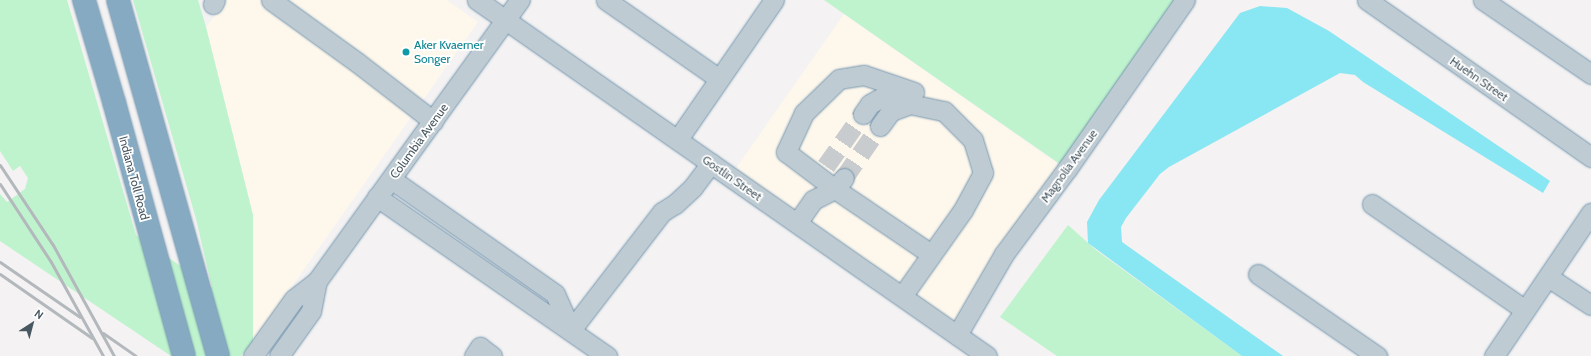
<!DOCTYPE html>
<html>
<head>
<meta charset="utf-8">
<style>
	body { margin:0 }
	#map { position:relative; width:1591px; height:356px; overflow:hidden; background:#f4f2f2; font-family:Cabin,sans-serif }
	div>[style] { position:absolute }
	.commercial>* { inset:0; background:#fef7ec; transform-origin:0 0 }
	.green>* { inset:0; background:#bff3cd }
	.water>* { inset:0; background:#89e7f3 }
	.minor-tunnel>* { height:19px; margin-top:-9.5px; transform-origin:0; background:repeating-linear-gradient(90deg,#c9ccce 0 19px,transparent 0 29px) }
	.roads { filter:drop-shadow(0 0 1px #7295af) drop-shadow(0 0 1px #7295af) }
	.minor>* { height:19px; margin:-9.5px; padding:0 9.5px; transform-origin:9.5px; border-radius:9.5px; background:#bfcbd2 }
	.highway>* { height:22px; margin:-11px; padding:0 11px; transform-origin:11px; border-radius:11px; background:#87aac3 }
	.rail>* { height:3px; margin:-1.5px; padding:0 1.5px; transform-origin:1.5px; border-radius:1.5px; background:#b3b8bc }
	.dots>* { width:11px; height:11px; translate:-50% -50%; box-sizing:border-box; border:2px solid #fff; border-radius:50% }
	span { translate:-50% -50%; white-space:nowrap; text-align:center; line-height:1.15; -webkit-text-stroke:3.5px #fff; paint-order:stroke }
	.culture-label { font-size:12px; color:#0d838f }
	.left { translate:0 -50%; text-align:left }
	.street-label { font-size:12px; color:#485861 }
	.north { position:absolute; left:12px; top:304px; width:40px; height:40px; -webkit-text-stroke:3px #fff; paint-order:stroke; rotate:36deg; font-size:11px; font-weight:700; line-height:16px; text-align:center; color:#485861 }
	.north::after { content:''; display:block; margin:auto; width:14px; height:18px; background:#485861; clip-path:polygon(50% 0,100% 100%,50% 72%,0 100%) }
</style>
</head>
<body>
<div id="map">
	<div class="commercial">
		<i style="clip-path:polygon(227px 0,447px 0,478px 22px,253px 342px,253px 215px,206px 27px)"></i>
		<i style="left:844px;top:14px;width:272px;height:198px;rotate:35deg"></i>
	</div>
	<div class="green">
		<i style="clip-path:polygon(0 0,67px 0,136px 235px,212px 288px,196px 219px,133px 0,198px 0,206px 27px,253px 215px,253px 342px,241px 356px,171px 356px,0 241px,0 194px,7px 202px,25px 189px,28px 178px,20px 166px,13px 171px,0 151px)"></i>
		<i style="clip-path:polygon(824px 0,1185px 0,1067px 169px)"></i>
		<i style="clip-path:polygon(1068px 225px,1096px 250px,1242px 356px,1057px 356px,1000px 317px)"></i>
	</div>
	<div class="water">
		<i style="clip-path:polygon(1260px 6px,1287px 8px,1329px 31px,1550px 181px,1543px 193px,1363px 82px,1355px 75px,1340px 73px,1169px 167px,1160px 174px,1126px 218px,1121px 227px,1122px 242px,1283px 356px,1242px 356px,1088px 243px,1087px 222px,1099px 200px,1240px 13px)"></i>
	</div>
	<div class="minor-tunnel">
		<i style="left:826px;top:166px;width:64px;rotate:-54.6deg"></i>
		<i style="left:844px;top:178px;width:63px;rotate:-55.3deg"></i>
	</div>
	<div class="roads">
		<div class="minor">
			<i style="left:271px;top:0;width:107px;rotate:35.9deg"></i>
			<i style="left:358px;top:63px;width:95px;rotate:37.7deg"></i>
			<i style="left:477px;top:0;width:622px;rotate:34.92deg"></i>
			<i style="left:606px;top:0;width:136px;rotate:34.9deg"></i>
			<i style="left:1367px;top:0;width:274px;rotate:35deg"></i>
			<i style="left:1483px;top:0;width:131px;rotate:34.4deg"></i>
			<i style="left:213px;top:4px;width:4px;rotate:-63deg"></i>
			<i style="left:914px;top:92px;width:53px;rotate:-161.2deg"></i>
			<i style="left:864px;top:75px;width:25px;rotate:171deg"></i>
			<i style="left:839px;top:79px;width:49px;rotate:135.8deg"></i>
			<i style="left:804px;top:113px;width:43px;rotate:114.8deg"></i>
			<i style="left:786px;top:152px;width:61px;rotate:37.1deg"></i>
			<i style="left:835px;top:189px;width:116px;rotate:34.1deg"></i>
			<i style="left:863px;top:114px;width:12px;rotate:-55deg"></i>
			<i style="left:870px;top:104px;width:20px;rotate:-30deg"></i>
			<i style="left:887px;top:94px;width:21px;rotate:-5deg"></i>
			<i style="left:880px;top:126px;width:19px;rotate:-54deg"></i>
			<i style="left:891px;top:111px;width:20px;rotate:-20deg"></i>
			<i style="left:910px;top:104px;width:35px;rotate:12deg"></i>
			<i style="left:944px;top:111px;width:41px;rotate:45deg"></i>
			<i style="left:973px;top:140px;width:34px;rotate:73deg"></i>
			<i style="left:983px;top:173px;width:42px;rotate:118.4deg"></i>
			<i style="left:963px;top:210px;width:105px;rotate:125.3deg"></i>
			<i style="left:678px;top:139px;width:169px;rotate:-55.4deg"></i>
			<i style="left:391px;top:179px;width:200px;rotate:35deg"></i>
			<i style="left:555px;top:294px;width:39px;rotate:66deg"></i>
			<i style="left:377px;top:197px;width:280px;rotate:34.7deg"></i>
			<i style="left:1372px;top:204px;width:186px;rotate:34.7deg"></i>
			<i style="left:797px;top:223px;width:28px;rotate:-55deg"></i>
			<i style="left:813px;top:200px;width:25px;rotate:-27deg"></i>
			<i style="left:835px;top:189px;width:14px;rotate:-51deg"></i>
			<i style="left:1258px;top:274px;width:145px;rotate:34.6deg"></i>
			<i style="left:1548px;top:277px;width:51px;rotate:33.1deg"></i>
			<i style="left:571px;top:330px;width:149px;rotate:-52.4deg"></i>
			<i style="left:662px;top:212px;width:15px;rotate:-32deg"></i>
			<i style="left:675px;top:204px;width:25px;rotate:-43deg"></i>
			<i style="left:693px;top:187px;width:30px;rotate:-53deg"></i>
			<i style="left:957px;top:335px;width:94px;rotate:-59.9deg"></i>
			<i style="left:1004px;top:254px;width:106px;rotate:-53.5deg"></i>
			<i style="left:1067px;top:169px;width:206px;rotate:-55.1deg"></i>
			<i style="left:253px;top:356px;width:70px;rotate:-54.3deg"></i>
			<i style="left:294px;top:299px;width:29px;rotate:-38deg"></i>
			<i style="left:317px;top:281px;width:347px;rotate:-54.2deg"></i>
			<i style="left:279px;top:356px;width:55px;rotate:-54.6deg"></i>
			<i style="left:311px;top:311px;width:31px;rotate:-79deg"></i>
			<i style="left:474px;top:356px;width:11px;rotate:-56deg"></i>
			<i style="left:480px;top:347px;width:15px;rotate:37deg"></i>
			<i style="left:1494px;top:356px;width:173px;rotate:-55.9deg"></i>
		</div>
		<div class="highway">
			<i style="left:84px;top:0;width:106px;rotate:73.6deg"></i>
			<i style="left:114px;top:102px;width:263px;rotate:74.6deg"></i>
			<i style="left:118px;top:0;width:370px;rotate:74.3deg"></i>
		</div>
	</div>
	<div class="rail">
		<i style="left:0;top:165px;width:96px;rotate:56.5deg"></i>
		<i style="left:53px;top:245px;width:127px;rotate:61.2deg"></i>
		<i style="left:0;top:184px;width:93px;rotate:56.8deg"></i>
		<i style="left:51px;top:262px;width:107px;rotate:61deg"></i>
		<i style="left:0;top:262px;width:97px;rotate:34.5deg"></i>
		<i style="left:0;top:274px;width:112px;rotate:34.8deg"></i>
		<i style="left:103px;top:333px;width:40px;rotate:34.9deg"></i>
	</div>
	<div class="dots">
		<i style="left:406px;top:52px;background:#0f9aa8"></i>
	</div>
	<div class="culture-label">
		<span class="left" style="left:414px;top:52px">Aker Kvaerner<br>Songer</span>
	</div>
	<div class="street-label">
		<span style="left:1479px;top:79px;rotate:35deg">Huehn Street</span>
		<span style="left:419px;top:141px;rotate:-54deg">Columbia Avenue</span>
		<span style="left:1069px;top:166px;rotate:-54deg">Magnolia Avenue</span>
		<span style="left:134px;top:178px;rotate:75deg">Indiana Toll Road</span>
		<span style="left:732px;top:178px;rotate:35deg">Gostlin Street</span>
	</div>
	<div class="north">N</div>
</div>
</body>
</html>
